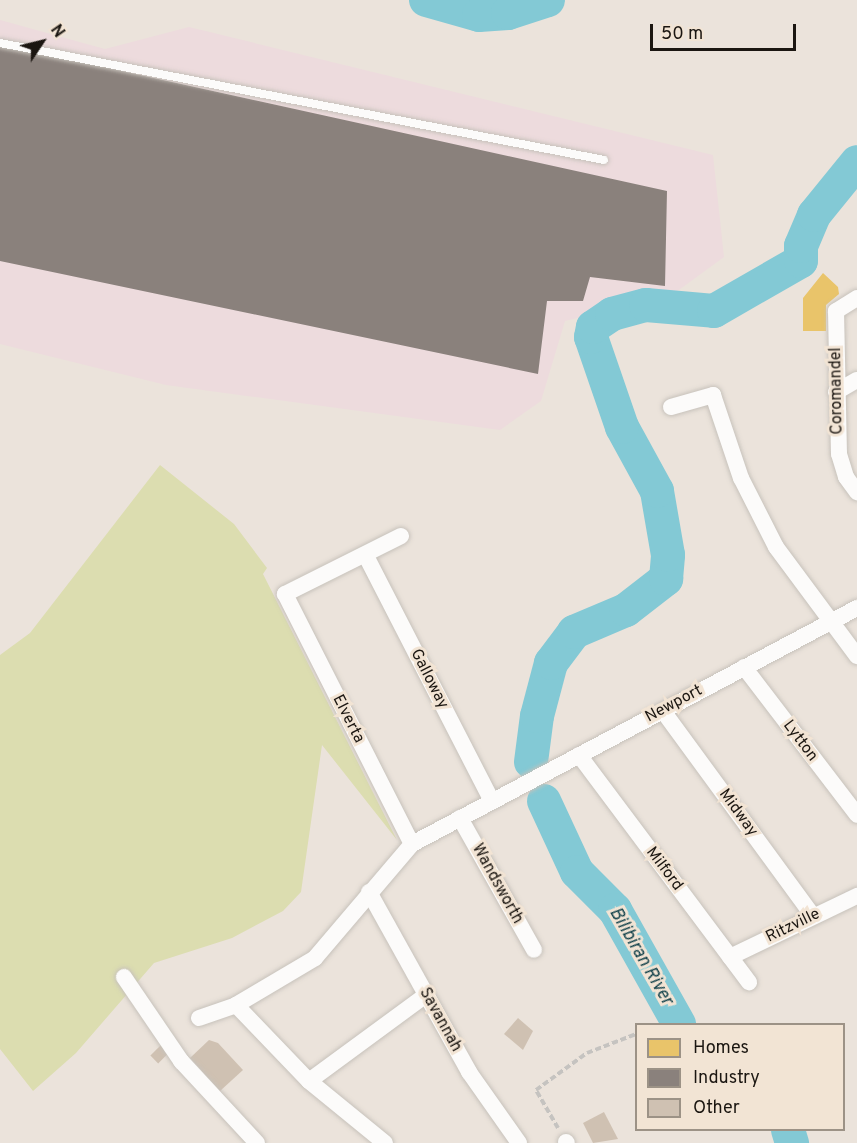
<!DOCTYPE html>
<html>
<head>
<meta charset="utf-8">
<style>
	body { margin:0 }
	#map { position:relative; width:857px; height:1143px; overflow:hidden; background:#ebe3db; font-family:Overpass,sans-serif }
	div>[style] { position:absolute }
	.industrial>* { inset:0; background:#eddbdd }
	.green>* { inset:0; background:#dcddb0 }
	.homes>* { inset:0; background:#e9c46a }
	.industry>* { inset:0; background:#8a817c }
	.stream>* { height:6px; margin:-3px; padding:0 3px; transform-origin:3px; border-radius:3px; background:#83c9d5 }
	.river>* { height:34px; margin:-17px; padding:0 17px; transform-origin:17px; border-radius:17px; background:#83c9d5 }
	.building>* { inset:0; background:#cfc1b2; transform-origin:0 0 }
	.path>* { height:4px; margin-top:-2px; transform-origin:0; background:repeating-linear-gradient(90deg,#c5c3c0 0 6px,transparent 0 9px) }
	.roads { filter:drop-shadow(0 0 2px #c7c2bb) drop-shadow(0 0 2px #c7c2bb) }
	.service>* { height:8px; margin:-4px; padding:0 4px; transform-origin:4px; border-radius:4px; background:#fcfbfa }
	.minor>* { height:16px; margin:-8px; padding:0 8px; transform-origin:8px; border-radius:8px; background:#fcfbfa }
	span { translate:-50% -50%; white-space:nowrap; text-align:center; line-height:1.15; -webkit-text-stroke:6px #f2e4d4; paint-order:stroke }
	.street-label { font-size:16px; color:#1b1611 }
	.water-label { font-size:18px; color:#104049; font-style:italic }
	.legend { position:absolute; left:635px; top:1023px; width:210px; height:108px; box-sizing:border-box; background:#f2e4d4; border:2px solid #9c9286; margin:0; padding:8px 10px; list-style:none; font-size:18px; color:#1b1611 }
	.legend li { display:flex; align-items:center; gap:12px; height:30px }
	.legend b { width:30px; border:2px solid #9c9286 }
	.north { position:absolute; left:12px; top:12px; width:60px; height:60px; -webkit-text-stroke:4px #f2e4d4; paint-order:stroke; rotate:55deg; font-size:16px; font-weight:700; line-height:24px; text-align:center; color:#1b1611 }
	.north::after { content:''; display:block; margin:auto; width:21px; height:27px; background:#1b1611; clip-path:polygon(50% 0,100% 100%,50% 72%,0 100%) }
	.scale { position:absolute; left:650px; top:24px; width:146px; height:27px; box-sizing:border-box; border:3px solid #1b1611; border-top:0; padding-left:8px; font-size:18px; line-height:21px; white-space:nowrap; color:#1b1611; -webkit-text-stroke:4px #f2e4d4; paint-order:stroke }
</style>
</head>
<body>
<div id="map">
	<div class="industrial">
		<i style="clip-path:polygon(0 20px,105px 49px,189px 27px,713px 155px,724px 257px,672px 295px,565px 321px,541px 401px,500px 430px,166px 385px,0 344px)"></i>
	</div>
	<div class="green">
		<i style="clip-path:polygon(160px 465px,234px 524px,267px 568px,263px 574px,397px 840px,322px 745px,301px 892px,283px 911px,232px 938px,154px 963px,76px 1053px,33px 1091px,0 1049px,0 655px,30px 633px)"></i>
	</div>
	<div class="homes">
		<i style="clip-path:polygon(823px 273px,838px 287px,839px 294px,826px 305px,826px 331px,803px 331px,803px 298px)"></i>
	</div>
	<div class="industry">
		<i style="clip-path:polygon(0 44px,667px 191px,665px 286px,590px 277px,583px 301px,547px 301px,538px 374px,0 261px)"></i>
	</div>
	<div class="stream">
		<i style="left:528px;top:6px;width:6px;rotate:-81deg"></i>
	</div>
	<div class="river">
		<i style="left:426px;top:0;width:55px;rotate:15.8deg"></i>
		<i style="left:479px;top:15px;width:29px;rotate:-4deg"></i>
		<i style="left:508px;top:13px;width:42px;rotate:-18deg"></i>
		<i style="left:531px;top:762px;width:46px;rotate:-82.6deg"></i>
		<i style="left:537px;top:716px;width:55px;rotate:-75.2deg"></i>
		<i style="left:551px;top:663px;width:39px;rotate:-53deg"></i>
		<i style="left:574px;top:632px;width:56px;rotate:-22.9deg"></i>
		<i style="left:626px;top:610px;width:51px;rotate:-37.8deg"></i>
		<i style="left:666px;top:579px;width:24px;rotate:-85deg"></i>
		<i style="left:668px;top:555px;width:65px;rotate:-99.8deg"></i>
		<i style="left:657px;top:491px;width:73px;rotate:-118.7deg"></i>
		<i style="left:622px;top:427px;width:95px;rotate:-109deg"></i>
		<i style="left:591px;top:337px;width:10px;rotate:-79deg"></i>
		<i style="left:593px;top:327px;width:23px;rotate:-34deg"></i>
		<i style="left:612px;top:314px;width:35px;rotate:-15deg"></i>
		<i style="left:646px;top:305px;width:68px;rotate:5deg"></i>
		<i style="left:714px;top:311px;width:100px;rotate:-29.9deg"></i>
		<i style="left:801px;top:261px;width:15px;rotate:-90deg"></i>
		<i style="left:801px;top:246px;width:34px;rotate:-67deg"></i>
		<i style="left:814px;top:215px;width:68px;rotate:-50.9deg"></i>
		<i style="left:544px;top:801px;width:78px;rotate:65.1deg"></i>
		<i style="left:577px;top:872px;width:54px;rotate:45deg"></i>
		<i style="left:615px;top:910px;width:131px;rotate:60.7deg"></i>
		<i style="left:788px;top:1130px;width:14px;rotate:73deg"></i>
	</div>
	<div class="building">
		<i style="clip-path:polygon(518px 1018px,533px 1031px,523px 1050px,504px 1034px)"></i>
		<i style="clip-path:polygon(209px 1040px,218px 1043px,243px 1070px,220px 1091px,190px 1058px)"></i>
		<i style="left:161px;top:1045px;width:11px;height:15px;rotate:45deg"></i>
		<i style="clip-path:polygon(604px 1112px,618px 1139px,593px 1143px,583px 1123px)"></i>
	</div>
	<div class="path">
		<i style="left:558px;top:1128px;width:44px;rotate:-120.1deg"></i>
		<i style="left:536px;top:1090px;width:63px;rotate:-36deg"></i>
		<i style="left:587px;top:1053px;width:53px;rotate:-21.2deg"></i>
	</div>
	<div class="roads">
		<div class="service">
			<i style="left:0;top:43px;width:615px;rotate:10.96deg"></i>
		</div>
		<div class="minor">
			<i style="left:857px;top:298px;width:25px;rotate:148deg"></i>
			<i style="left:836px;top:311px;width:143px;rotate:88.8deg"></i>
			<i style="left:839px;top:454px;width:24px;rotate:73deg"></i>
			<i style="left:846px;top:477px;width:19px;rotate:54deg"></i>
			<i style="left:836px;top:392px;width:24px;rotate:-30deg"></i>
			<i style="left:671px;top:407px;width:44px;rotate:-15.9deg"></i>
			<i style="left:713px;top:395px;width:88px;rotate:71.4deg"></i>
			<i style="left:741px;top:478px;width:77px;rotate:63.1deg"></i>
			<i style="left:776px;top:547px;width:136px;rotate:53.4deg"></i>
			<i style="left:401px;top:536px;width:130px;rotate:153.4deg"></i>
			<i style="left:285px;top:594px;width:280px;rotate:63.1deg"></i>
			<i style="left:366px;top:556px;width:276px;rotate:62.8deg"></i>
			<i style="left:744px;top:667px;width:186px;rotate:52.6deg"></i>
			<i style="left:663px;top:711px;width:254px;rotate:53.8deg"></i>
			<i style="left:579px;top:755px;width:284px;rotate:53.2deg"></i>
			<i style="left:460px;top:818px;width:151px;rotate:60.7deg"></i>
			<i style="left:369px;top:892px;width:206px;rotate:60.9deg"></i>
			<i style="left:469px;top:1072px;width:87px;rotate:54.8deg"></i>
			<i style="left:730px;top:957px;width:141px;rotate:-25.7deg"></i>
			<i style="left:124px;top:977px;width:102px;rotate:55.8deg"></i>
			<i style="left:181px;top:1061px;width:112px;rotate:47.2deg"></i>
			<i style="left:236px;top:1005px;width:105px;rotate:46.2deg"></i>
			<i style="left:309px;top:1081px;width:98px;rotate:39.2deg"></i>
			<i style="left:199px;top:1018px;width:39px;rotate:-19deg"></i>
			<i style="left:236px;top:1005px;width:92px;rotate:-30.7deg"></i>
			<i style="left:315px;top:958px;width:150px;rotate:-49.6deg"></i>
			<i style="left:412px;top:844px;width:504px;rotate:-27.94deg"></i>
			<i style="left:309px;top:1081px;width:145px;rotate:-36.3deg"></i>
			<i style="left:566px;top:1142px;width:1px;rotate:45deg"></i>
		</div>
	</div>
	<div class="street-label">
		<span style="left:837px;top:391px;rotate:-91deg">Coromandel</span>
		<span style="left:429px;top:679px;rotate:63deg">Galloway</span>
		<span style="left:674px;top:704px;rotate:-28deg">Newport</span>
		<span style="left:348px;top:719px;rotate:63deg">Elverta</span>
		<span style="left:800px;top:741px;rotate:53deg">Lytton</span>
		<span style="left:738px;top:813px;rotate:54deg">Midway</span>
		<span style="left:664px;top:869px;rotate:53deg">Milford</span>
		<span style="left:497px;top:884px;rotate:61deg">Wandsworth</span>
		<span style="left:793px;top:926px;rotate:-26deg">Ritzville</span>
		<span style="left:440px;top:1020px;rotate:61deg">Savannah</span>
	</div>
	<div class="water-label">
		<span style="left:640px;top:957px;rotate:60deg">Bilibiran River</span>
	</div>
	<ul class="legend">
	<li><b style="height:16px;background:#e9c46a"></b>Homes</li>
	<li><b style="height:16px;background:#8a817c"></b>Industry</li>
	<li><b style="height:16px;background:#cfc1b2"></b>Other</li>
	</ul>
	<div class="north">N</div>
	<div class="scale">50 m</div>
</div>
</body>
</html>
